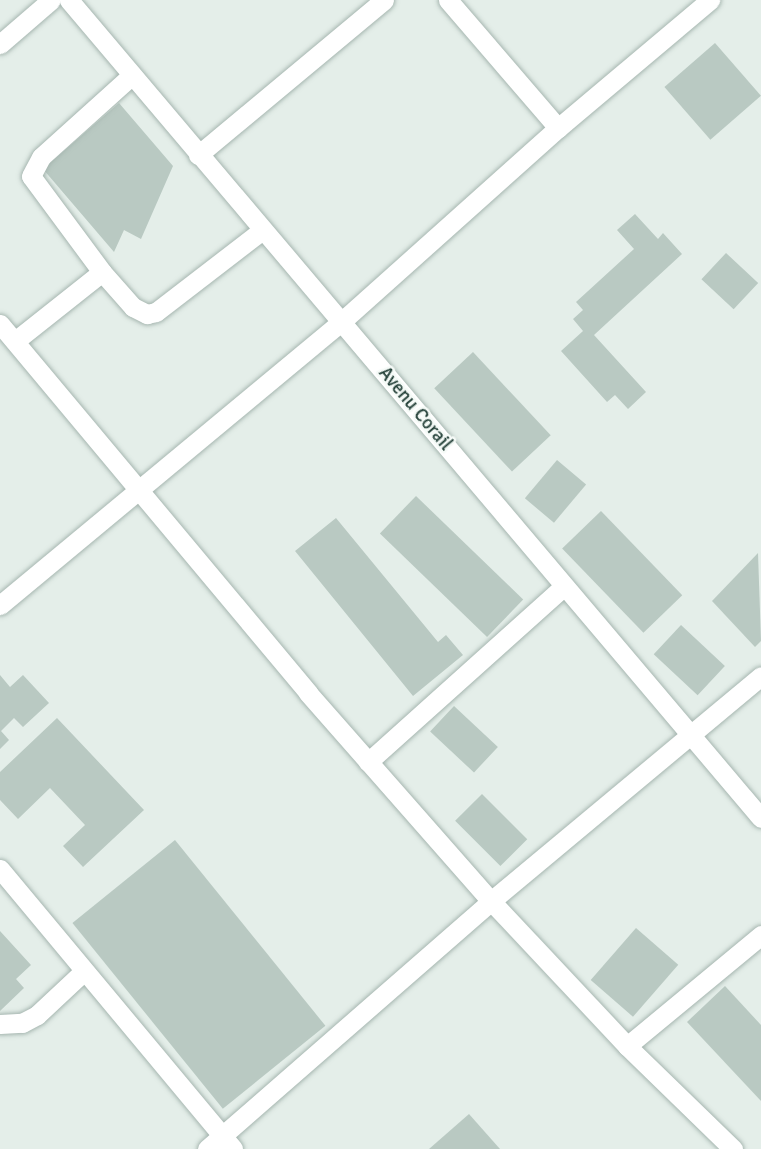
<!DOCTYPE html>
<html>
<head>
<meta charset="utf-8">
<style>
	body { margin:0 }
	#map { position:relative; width:761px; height:1149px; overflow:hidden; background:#e4eee9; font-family:Signika,sans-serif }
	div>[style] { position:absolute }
	.building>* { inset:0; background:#b9c9c2; transform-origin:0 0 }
	.roads { filter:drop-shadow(0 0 2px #a6b6b0) drop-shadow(0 0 2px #a6b6b0) }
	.minor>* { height:19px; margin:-9.5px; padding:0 9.5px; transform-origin:9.5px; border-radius:9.5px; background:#fff }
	span { translate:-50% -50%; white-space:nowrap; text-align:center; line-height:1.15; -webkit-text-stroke:5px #f5faf7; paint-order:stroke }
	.street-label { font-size:19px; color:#234038 }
</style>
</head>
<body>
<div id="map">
	<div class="building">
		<i style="left:715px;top:43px;width:70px;height:67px;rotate:49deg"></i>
		<i style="clip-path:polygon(119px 103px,173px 166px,141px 239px,124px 230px,114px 252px,43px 169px)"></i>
		<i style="clip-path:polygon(635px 214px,658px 239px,663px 233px,682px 254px,594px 335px,646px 392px,628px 409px,615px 395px,607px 402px,561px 351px,583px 331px,573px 319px,583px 310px,576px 302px,634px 249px,617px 230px)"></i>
		<i style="left:726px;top:253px;width:44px;height:36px;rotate:43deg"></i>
		<i style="left:473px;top:352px;width:114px;height:53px;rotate:47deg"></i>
		<i style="left:557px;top:460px;width:38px;height:50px;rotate:40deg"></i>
		<i style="left:416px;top:496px;width:149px;height:52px;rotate:44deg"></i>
		<i style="left:601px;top:511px;width:117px;height:54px;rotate:46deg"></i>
		<i style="clip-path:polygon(336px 518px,438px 642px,446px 635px,463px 655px,413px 696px,295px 551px)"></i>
		<i style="clip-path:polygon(758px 553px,761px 641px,755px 647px,712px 601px)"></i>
		<i style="left:681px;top:625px;width:60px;height:40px;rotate:43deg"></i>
		<i style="clip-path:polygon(0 675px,10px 687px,23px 675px,49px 703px,23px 727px,14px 718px,1px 731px,9px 740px,0 749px)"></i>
		<i style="left:454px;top:706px;width:60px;height:35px;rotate:43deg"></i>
		<i style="clip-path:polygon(57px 718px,144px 810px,83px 867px,63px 846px,85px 825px,50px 788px,18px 819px,0 800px,0 772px)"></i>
		<i style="left:482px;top:794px;width:64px;height:38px;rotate:45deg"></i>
		<i style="left:175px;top:840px;width:239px;height:132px;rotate:51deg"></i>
		<i style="left:636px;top:928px;width:56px;height:69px;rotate:41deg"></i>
		<i style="clip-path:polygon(0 931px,31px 965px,16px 979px,24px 988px,0 1011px)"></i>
		<i style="clip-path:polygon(725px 986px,761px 1025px,761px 1101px,687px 1022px)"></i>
		<i style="clip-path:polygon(469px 1114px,500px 1149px,429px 1149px)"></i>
	</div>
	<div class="roads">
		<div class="minor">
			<i style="left:69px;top:0;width:1071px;rotate:49.77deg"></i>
			<i style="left:448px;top:0;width:169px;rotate:49.3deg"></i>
			<i style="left:0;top:44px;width:67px;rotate:-40.8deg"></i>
			<i style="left:198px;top:155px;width:242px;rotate:-39.8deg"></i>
			<i style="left:102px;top:272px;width:119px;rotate:-126.5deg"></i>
			<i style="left:31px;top:176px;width:21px;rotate:-62deg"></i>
			<i style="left:41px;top:157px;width:122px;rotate:-42deg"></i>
			<i style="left:0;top:324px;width:481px;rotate:50.1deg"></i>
			<i style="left:308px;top:693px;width:277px;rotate:48.7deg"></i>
			<i style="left:491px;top:901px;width:199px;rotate:46.8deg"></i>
			<i style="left:627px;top:1046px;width:148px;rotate:44.2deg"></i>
			<i style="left:15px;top:341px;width:111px;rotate:-38.4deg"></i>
			<i style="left:102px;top:272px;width:47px;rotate:48.5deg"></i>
			<i style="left:133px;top:307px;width:16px;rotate:27deg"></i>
			<i style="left:147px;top:314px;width:9px;rotate:-13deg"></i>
			<i style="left:156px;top:312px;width:133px;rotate:-37.6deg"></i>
			<i style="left:0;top:605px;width:443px;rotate:-39.7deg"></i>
			<i style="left:341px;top:322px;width:291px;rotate:-41.8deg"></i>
			<i style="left:558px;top:128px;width:199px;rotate:-40.1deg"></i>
			<i style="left:368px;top:762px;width:263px;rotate:-41.9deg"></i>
			<i style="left:0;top:869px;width:364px;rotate:50.2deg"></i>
			<i style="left:0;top:1024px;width:22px;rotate:-3deg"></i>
			<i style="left:22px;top:1023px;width:17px;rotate:-28deg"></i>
			<i style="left:37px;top:1015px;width:63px;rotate:-43.1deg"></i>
			<i style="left:627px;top:1046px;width:174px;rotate:-39.6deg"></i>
			<i style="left:207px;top:1149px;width:377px;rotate:-41.1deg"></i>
			<i style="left:491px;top:901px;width:351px;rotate:-39.8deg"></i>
		</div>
	</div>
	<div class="street-label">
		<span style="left:415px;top:409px;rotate:50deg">Avenu Corail</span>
	</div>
</div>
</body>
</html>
